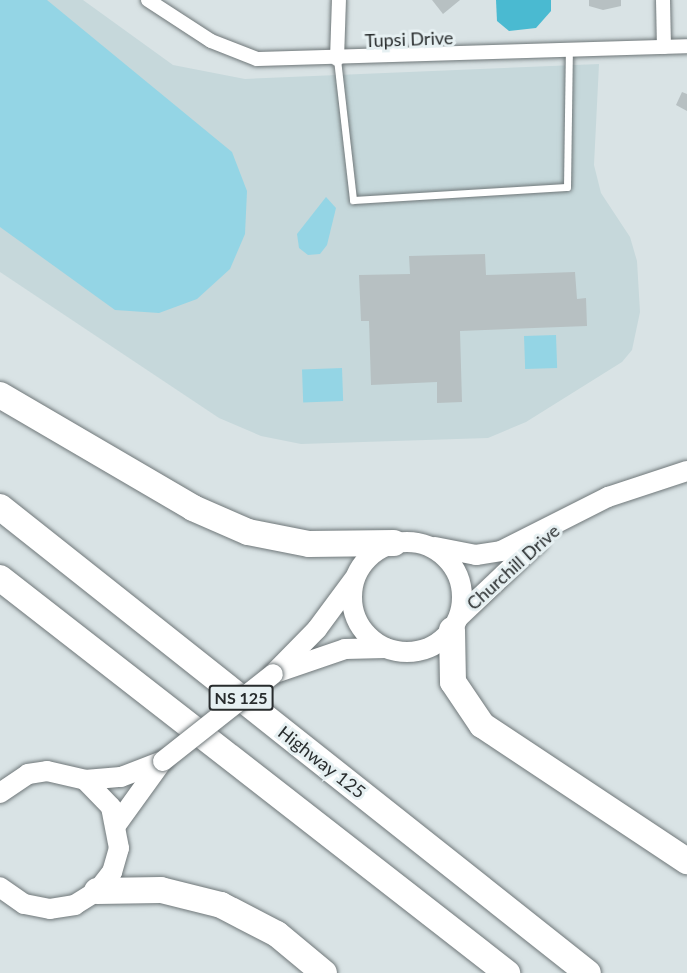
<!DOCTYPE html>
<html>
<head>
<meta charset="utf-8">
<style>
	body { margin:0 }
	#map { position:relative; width:687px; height:973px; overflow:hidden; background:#d9e3e5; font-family:Lato,sans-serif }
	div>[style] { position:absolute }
	.built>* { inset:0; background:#c6d8db }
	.green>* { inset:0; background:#94d5e5; transform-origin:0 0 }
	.forest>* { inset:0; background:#4abad1 }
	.building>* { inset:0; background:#b7c0c2 }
	.roads { filter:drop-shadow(0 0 2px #6f7779) drop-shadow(0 0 2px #6f7779) }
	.lane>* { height:7px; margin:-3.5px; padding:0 3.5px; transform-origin:3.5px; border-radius:3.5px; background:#fff }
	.street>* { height:14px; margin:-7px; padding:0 7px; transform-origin:7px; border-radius:7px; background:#fff }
	.secondary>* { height:20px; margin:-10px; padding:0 10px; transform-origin:10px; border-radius:10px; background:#fff }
	.secondary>.ring { margin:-10px; padding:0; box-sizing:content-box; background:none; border:20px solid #fff; border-radius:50% }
	.highway>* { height:26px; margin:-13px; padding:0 13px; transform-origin:13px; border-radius:13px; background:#fff }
	.bridges { filter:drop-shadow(0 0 2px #6f7779) drop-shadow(0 0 2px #6f7779) }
	.secondary-bridge>* { height:20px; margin:-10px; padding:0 10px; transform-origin:10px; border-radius:10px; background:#fff }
	span { translate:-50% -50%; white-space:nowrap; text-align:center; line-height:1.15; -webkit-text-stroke:6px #e6f0f2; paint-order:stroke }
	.shield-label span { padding:2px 4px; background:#e6f0f2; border:2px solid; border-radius:4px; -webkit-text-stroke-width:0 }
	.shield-label { font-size:16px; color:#282c2d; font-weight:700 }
	.street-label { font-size:18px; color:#282c2d }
</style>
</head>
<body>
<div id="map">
	<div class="built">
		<i style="clip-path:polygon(0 0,83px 0,173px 65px,245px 79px,599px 64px,594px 165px,601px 193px,630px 237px,637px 261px,640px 312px,632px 350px,622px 362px,526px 422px,488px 438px,301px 444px,261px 436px,219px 418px,0 272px)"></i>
	</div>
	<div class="green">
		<i style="clip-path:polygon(0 0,47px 0,232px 152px,247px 191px,245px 234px,230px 269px,197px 299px,159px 313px,115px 310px,0 227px)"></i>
		<i style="clip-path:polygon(326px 197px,336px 208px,327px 245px,320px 254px,308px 255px,299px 248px,297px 234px)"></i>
		<i style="left:556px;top:335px;width:33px;height:32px;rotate:88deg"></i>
		<i style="left:342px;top:368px;width:33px;height:40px;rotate:88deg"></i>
	</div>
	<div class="forest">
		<i style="clip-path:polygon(496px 0,551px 0,551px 11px,536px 28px,509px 31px,497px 21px)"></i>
	</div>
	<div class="building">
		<i style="clip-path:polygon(432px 0,460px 0,443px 14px)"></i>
		<i style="clip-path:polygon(589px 0,621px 0,621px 6px,603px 10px,589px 6px)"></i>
		<i style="clip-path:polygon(682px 92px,687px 94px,687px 111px,676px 105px)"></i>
		<i style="clip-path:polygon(485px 254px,486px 275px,575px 272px,577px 299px,586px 298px,587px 326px,460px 331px,462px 402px,437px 403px,437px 382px,371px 385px,369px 321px,361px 321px,359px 275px,410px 274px,409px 256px)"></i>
	</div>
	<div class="roads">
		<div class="lane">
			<i style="left:337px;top:59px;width:142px;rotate:83.5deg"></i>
			<i style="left:353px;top:200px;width:214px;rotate:-3.5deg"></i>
			<i style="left:567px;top:187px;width:136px;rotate:-89.2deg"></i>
		</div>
		<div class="street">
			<i style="left:148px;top:0;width:75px;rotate:33.1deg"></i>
			<i style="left:211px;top:41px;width:49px;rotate:21.4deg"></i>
			<i style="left:257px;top:59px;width:430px;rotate:-1.7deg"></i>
			<i style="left:663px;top:0;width:47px;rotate:88.8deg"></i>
			<i style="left:337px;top:59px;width:59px;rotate:-88.1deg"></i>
		</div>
		<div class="secondary">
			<i class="ring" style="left:352px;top:542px;width:90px;height:90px"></i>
			<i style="left:435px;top:547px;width:42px;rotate:11deg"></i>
			<i style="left:476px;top:555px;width:25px;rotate:-9deg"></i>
			<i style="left:501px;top:551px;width:120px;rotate:-26.8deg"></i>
			<i style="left:608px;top:497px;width:83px;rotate:-18.2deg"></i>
			<i style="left:460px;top:616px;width:108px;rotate:-43.5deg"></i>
			<i style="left:278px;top:672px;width:71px;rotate:-18.9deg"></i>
			<i style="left:345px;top:649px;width:41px;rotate:-1.4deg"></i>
			<i style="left:273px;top:674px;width:63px;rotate:-45.6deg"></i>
			<i style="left:317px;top:629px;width:62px;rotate:-53.5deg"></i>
			<i style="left:85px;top:780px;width:36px;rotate:-5deg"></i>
			<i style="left:121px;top:777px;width:45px;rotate:-20.9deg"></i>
			<i style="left:0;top:793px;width:34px;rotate:-34deg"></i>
			<i style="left:28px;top:774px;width:19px;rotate:-9deg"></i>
			<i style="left:47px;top:771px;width:39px;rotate:13deg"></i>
			<i style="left:85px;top:780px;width:37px;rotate:46deg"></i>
			<i style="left:111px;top:807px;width:42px;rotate:79deg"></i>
			<i style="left:119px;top:848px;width:25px;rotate:106deg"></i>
			<i style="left:112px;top:872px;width:24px;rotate:128deg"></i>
			<i style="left:97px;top:891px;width:26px;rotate:148deg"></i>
			<i style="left:75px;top:905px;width:25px;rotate:171deg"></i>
			<i style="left:50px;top:909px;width:26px;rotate:-169deg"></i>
			<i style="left:24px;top:904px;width:29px;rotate:-145deg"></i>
			<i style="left:117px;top:824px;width:75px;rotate:-54.2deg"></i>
		</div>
		<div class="highway">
			<i style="left:0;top:395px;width:224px;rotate:30.3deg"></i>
			<i style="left:193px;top:508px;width:60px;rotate:23.6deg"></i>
			<i style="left:248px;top:532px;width:62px;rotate:11.1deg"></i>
			<i style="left:309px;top:544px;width:85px;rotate:-0.7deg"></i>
			<i style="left:0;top:507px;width:750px;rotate:38.4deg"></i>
			<i style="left:0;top:578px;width:643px;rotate:37.92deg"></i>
			<i style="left:452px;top:630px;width:52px;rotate:88.9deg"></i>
			<i style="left:453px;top:682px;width:52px;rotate:56deg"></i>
			<i style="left:482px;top:725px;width:246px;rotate:33.6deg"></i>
			<i style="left:97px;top:891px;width:64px;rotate:-0.9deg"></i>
			<i style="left:161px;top:890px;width:62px;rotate:14deg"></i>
			<i style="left:221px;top:905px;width:63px;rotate:27.4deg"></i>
			<i style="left:277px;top:934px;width:61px;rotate:39.7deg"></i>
		</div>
	</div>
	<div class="bridges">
		<div class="secondary-bridge">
			<i style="left:163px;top:761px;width:140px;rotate:-38.3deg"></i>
		</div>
	</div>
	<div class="shield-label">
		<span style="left:241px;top:698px">NS 125</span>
	</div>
	<div class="street-label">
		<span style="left:409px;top:39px;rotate:-2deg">Tupsi Drive</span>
		<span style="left:513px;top:567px;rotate:-42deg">Churchill Drive</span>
		<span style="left:322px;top:762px;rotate:38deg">Highway 125</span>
	</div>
</div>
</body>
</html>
